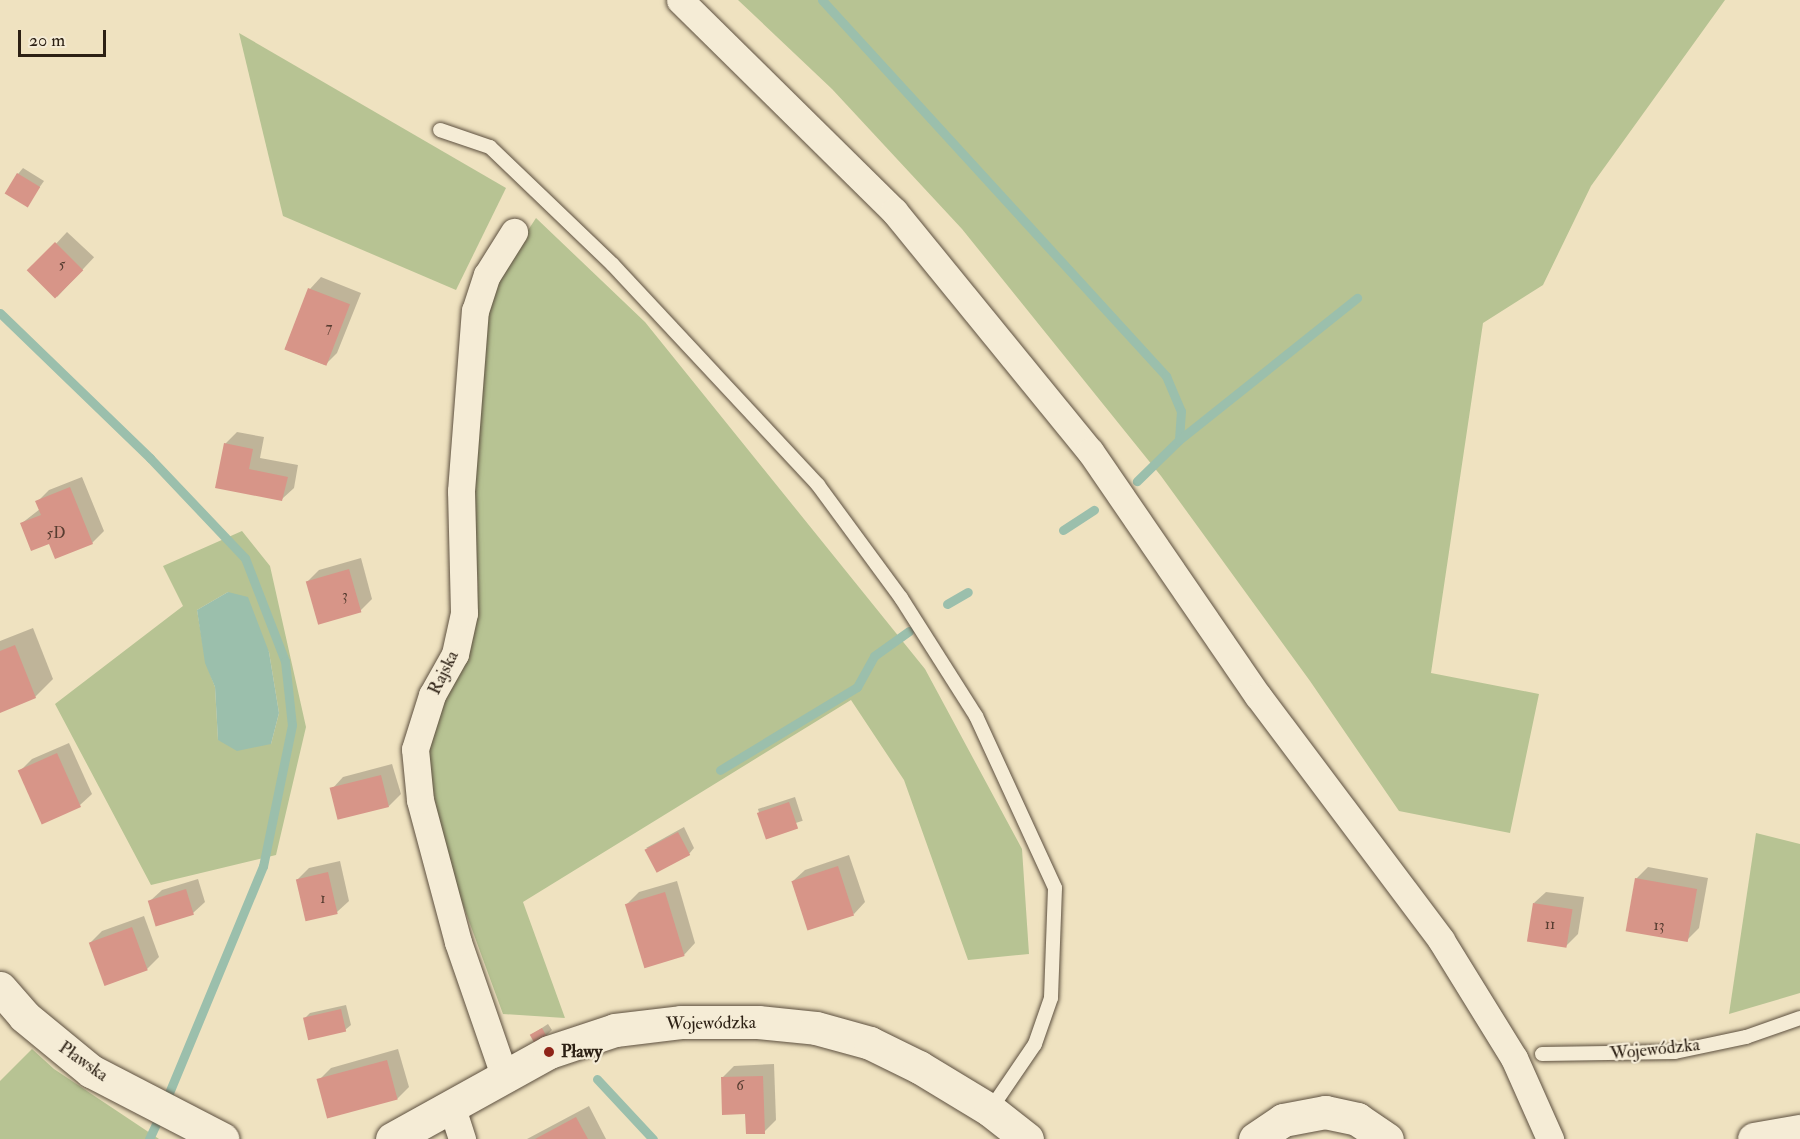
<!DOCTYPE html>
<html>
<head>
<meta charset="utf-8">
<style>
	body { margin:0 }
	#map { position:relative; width:1800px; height:1139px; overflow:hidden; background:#efe2c0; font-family:"IM FELL Double Pica",serif }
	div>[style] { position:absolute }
	.green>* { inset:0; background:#b7c393 }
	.water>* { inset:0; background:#9bbfac }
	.shadow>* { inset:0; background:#0003; transform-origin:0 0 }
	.stream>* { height:9px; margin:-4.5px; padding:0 4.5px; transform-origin:4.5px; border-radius:4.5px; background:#9bbfac }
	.building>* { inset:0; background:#d79588; transform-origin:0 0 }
	.roads { filter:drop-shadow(0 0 2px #5d503f) drop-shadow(0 0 2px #5d503f) }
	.service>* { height:14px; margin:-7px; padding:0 7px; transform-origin:7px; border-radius:7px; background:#f5ecd6 }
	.minor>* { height:27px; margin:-13.5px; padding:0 13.5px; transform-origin:13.5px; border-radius:13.5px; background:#f5ecd6 }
	.tertiary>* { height:33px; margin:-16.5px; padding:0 16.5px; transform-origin:16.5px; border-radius:16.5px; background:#f5ecd6 }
	.dots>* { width:16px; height:16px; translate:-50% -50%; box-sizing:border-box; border:3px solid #f5ecd6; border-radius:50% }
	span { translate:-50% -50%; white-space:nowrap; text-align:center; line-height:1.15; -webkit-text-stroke:4.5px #f5ecd6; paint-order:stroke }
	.number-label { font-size:15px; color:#573d31 }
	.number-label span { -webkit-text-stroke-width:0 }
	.street-label { font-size:18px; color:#2c2014 }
	.poi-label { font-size:18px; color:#2c2014; font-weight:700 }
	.left { translate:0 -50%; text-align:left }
	.scale { position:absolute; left:18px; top:30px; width:88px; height:27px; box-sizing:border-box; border:3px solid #2c2014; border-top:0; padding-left:8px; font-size:18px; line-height:21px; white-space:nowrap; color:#2c2014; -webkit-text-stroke:4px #f5ecd6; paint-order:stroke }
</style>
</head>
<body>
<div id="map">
	<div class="green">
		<i style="clip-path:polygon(738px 0,1725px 0,1591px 186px,1543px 285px,1483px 323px,1431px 673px,1539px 694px,1510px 833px,1399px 811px,1310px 681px,1161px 476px,962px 229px,832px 89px)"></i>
		<i style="clip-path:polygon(239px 33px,506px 188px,456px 290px,283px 216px)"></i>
		<i style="clip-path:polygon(536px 218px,645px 322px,925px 669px,1022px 849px,1029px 954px,968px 960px,904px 780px,851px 700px,523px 902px,565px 1018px,503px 1014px,444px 853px,427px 756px,436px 720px,468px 643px,478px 585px,470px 446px,483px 317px,496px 279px)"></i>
		<i style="clip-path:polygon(evenodd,242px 531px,270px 566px,306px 727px,276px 855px,151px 885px,55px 704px,183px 606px,163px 566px,242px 531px,228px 592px,269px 652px,279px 713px,271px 744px,218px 740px,215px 687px,206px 663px,197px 610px,228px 592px)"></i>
		<i style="clip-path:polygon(1756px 833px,1800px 844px,1800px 993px,1729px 1014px)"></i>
		<i style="clip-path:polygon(32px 1049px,54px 1069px,159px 1139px,0 1139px,0 1081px)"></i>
	</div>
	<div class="water">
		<i style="clip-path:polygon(228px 592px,248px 597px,269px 652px,279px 713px,271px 744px,237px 751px,218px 740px,215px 687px,205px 663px,197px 610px)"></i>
	</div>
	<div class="shadow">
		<i style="clip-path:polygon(23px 168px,44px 181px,27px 205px,18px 174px)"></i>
		<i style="left:67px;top:232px;width:37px;height:54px;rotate:43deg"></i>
		<i style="clip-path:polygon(321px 277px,361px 293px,337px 353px,325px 365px,285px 349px,310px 289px)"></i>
		<i style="clip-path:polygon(237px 432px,264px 437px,260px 458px,298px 465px,294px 488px,282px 499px,217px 486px,225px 444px)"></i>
		<i style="clip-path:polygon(82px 477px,104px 531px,92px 543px,50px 542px,22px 523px,40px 509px,37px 502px,49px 490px)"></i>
		<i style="clip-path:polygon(361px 558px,372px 599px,360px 611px,307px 582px,319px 570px)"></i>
		<i style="clip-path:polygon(33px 628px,53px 679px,35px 697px,0 711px,0 641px)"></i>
		<i style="clip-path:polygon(69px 743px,92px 794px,80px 805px,20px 771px,32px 759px)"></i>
		<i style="clip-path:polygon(392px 764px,401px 794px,389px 806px,332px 789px,343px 777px)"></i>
		<i style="left:795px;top:797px;width:25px;height:39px;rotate:72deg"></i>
		<i style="clip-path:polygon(684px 827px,694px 848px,689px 854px,646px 848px)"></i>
		<i style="clip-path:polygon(849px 855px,865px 902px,854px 914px,793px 881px,805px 870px)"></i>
		<i style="clip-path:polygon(340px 861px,349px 901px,337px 912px,297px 880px,309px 868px)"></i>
		<i style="clip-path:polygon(1648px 867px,1708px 878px,1699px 928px,1687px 940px,1636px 879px)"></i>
		<i style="clip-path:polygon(198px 879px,205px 902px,193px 913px,150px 901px,162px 890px)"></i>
		<i style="clip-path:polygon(677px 881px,695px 943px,684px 955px,627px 904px,639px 892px)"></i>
		<i style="clip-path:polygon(1546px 892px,1584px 897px,1578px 934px,1566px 946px,1534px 903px)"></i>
		<i style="clip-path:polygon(144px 916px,159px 957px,147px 969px,90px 943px,102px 931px)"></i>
		<i style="clip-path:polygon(346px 1005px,351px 1025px,345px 1030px,304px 1019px,310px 1013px)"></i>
		<i style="clip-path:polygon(548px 1024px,552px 1030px,546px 1036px,531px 1035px)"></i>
		<i style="clip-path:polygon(398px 1049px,409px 1087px,397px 1099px,319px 1080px,331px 1068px)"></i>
		<i style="clip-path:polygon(774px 1064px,776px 1120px,764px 1132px,722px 1078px,734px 1066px)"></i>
		<i style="clip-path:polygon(589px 1106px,606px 1139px,527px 1139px)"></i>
	</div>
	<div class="stream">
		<i style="left:822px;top:0;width:510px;rotate:47.54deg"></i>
		<i style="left:1166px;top:376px;width:38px;rotate:67deg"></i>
		<i style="left:1181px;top:411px;width:29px;rotate:94deg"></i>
		<i style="left:1179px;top:440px;width:59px;rotate:135.7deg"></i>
		<i style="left:0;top:313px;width:209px;rotate:44deg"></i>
		<i style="left:150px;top:458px;width:138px;rotate:46.5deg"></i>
		<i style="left:245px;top:558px;width:110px;rotate:68.8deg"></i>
		<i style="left:285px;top:661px;width:64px;rotate:83.8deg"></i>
		<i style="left:292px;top:725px;width:144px;rotate:101.6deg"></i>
		<i style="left:263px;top:866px;width:246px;rotate:112.5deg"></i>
		<i style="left:1179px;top:440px;width:228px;rotate:-38.6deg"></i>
		<i style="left:1063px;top:530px;width:37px;rotate:-33deg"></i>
		<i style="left:947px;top:604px;width:24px;rotate:-30deg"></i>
		<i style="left:720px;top:770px;width:160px;rotate:-31.2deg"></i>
		<i style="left:857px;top:687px;width:35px;rotate:-61deg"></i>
		<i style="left:874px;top:656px;width:43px;rotate:-35.5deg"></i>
		<i style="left:597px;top:1079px;width:82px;rotate:47deg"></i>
		<i style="left:149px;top:1139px;width:21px;rotate:-65deg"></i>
	</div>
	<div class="building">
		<i style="left:17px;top:173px;width:27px;height:24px;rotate:31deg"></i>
		<i style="left:55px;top:242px;width:40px;height:40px;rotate:45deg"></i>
		<i style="left:308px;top:288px;width:45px;height:66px;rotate:21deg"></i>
		<i style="clip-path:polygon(224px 443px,253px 449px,249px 469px,288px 477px,282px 501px,215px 488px)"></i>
		<i style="clip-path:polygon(70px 487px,93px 544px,55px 559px,49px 544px,31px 551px,20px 523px,41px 515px,35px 501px)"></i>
		<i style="left:349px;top:569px;width:45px;height:45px;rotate:74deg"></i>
		<i style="clip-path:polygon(15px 645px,36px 698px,0 713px,0 651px)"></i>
		<i style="left:57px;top:753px;width:59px;height:43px;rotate:66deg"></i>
		<i style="left:381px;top:775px;width:33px;height:53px;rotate:76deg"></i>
		<i style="left:789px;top:802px;width:28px;height:34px;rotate:71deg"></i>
		<i style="left:678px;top:832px;width:26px;height:38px;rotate:62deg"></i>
		<i style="left:838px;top:866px;width:52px;height:49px;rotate:72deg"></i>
		<i style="left:328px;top:872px;width:43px;height:33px;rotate:77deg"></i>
		<i style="left:1635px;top:878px;width:63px;height:54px;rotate:10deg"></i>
		<i style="left:186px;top:889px;width:27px;height:40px;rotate:73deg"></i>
		<i style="left:665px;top:892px;width:67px;height:42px;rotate:73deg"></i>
		<i style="left:1533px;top:903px;width:40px;height:39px;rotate:9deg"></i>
		<i style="left:132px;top:927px;width:46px;height:46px;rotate:70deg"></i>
		<i style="left:341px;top:1009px;width:23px;height:39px;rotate:77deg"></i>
		<i style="left:542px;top:1028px;width:10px;height:14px;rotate:61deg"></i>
		<i style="left:387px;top:1060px;width:41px;height:73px;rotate:75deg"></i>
		<i style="clip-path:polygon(763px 1076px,765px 1134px,746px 1134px,745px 1114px,722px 1115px,721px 1077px)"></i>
		<i style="clip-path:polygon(576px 1117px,588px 1139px,535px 1139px)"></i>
	</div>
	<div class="roads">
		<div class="service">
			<i style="left:440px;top:130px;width:53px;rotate:18.8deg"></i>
			<i style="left:490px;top:147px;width:170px;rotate:43.8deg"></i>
			<i style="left:613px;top:265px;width:301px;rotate:47deg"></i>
			<i style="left:818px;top:485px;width:140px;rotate:53.7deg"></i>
			<i style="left:901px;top:598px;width:140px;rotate:57.6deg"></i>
			<i style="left:976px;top:716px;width:189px;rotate:65.3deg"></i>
			<i style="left:1055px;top:888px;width:110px;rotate:92.1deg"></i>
			<i style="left:1051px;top:998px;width:49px;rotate:109.2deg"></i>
			<i style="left:1035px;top:1044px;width:80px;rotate:124.3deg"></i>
			<i style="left:1542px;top:1054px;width:133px;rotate:-0.9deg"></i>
			<i style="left:1675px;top:1052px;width:73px;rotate:-11.9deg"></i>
			<i style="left:1746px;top:1037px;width:57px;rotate:-19.4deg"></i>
		</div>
		<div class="minor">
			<i style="left:680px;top:0;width:301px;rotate:44.6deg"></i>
			<i style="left:894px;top:211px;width:310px;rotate:50.8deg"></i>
			<i style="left:1090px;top:451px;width:297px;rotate:55.6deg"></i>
			<i style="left:1258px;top:696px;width:305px;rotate:53.1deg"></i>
			<i style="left:1441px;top:940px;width:139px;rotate:58.3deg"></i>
			<i style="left:1514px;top:1058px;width:89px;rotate:66deg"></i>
			<i style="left:504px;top:1075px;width:141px;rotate:-109.1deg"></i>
			<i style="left:458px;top:942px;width:147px;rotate:-105deg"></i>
			<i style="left:420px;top:800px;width:51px;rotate:-95.6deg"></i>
			<i style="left:415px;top:749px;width:57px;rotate:-72.5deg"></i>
			<i style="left:432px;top:695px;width:47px;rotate:-60.7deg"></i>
			<i style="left:455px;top:654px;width:42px;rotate:-77.6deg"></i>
			<i style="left:464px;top:613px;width:122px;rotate:-91.4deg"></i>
			<i style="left:461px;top:491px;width:181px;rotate:-85.6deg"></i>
			<i style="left:475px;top:311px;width:38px;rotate:-72deg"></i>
			<i style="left:487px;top:275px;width:51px;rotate:-57.9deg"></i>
			<i style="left:452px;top:1108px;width:33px;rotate:72deg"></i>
		</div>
		<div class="tertiary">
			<i style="left:0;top:988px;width:37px;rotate:49deg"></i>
			<i style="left:24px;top:1016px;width:87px;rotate:39.4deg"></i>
			<i style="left:91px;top:1071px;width:148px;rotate:27.4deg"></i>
			<i style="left:392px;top:1139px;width:179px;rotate:-29deg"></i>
			<i style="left:549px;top:1052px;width:70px;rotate:-18.4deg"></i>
			<i style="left:615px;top:1030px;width:66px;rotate:-6.9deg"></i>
			<i style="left:681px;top:1022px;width:77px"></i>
			<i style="left:758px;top:1022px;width:58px;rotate:5.9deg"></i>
			<i style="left:816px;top:1028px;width:56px;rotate:15.5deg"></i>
			<i style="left:870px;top:1043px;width:55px;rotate:26.1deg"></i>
			<i style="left:919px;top:1067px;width:83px;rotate:31.2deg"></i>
			<i style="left:990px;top:1110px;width:47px;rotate:38.1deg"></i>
			<i style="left:1255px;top:1139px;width:34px;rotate:-34deg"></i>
			<i style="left:1283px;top:1120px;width:43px;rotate:-10.8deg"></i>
			<i style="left:1325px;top:1112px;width:33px;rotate:12deg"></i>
			<i style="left:1357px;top:1119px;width:36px;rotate:34deg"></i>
			<i style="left:1754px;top:1139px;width:47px;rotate:-9.9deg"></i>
		</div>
	</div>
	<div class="dots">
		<i style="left:549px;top:1052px;background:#8f2418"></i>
	</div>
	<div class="number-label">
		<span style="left:62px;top:265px">5</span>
		<span style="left:329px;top:328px">7</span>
		<span style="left:56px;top:534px">5D</span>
		<span style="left:345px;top:596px">3</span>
		<span style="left:323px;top:899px">1</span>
		<span style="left:1550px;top:925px">11</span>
		<span style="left:1659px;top:926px">13</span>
		<span style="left:740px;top:1086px">6</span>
	</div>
	<div class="street-label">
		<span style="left:444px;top:673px;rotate:-64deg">Rajska</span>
		<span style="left:711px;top:1024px;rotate:-1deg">Wojewódzka</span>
		<span style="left:1655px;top:1050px;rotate:-6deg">Wojewódzka</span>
		<span style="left:83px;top:1062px;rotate:35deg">Pławska</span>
	</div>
	<div class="poi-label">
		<span class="left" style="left:561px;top:1052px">Pławy</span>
	</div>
	<div class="scale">20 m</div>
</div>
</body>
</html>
